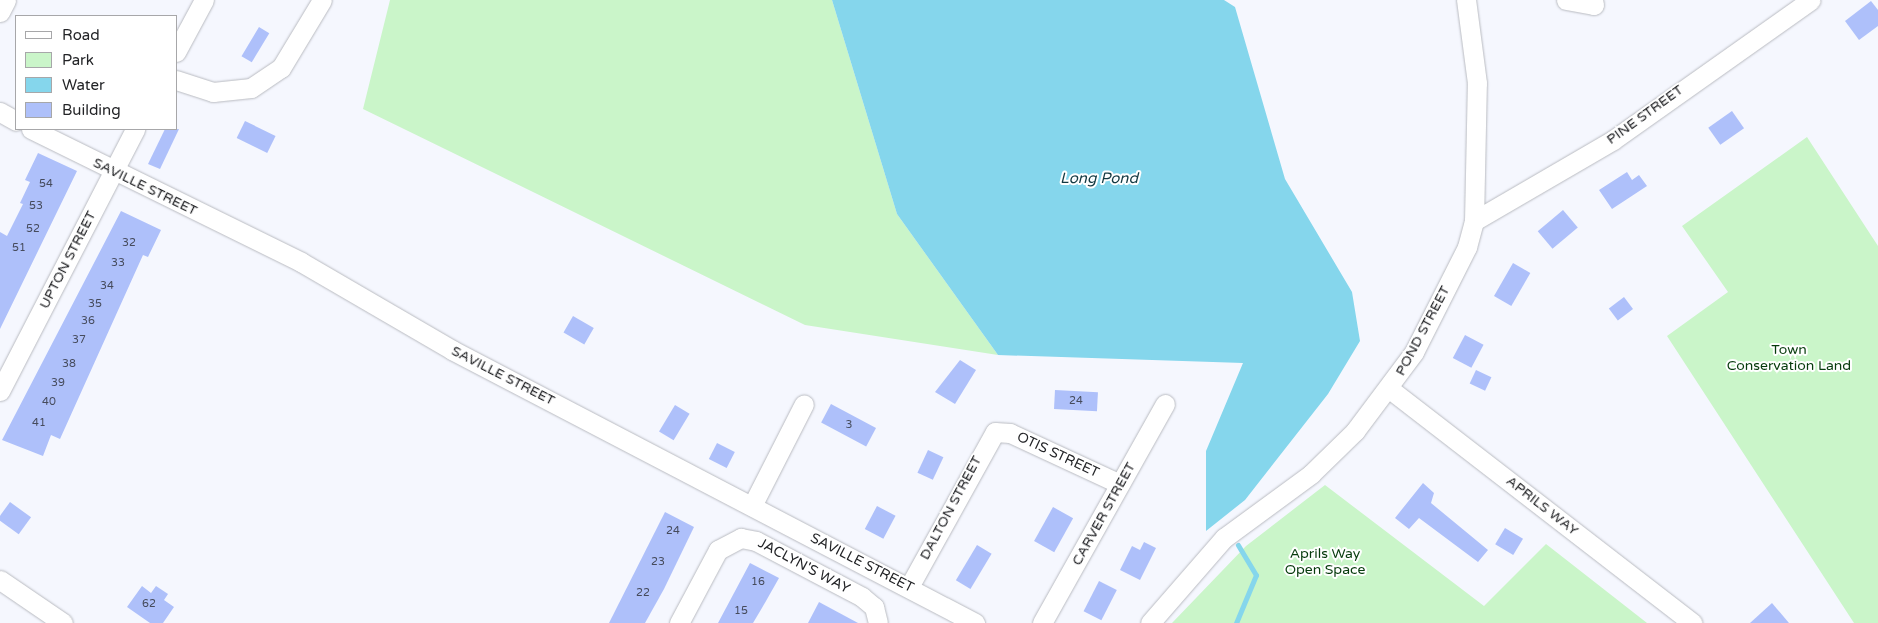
<!DOCTYPE html>
<html>
<head>
<meta charset="utf-8">
<style>
	body { margin:0 }
	#map { position:relative; width:1878px; height:623px; overflow:hidden; background:#f5f7fe; font-family:"Varela Round",sans-serif }
	div>[style] { position:absolute }
	.green>* { inset:0; background:#caf5c9 }
	.water>* { inset:0; background:#85d6ec }
	.stream>* { height:5px; margin:-2.5px; padding:0 2.5px; transform-origin:2.5px; border-radius:2.5px; background:#85d6ec }
	.building>* { inset:0; background:#aec0fa; transform-origin:0 0 }
	.roads { filter:drop-shadow(0 0 1px #b9bbc1) drop-shadow(0 0 1px #b9bbc1) }
	.minor>* { height:19px; margin:-9.5px; padding:0 9.5px; transform-origin:9.5px; border-radius:9.5px; background:#fff }
	span { translate:-50% -50%; white-space:nowrap; text-align:center; line-height:1.15; -webkit-text-stroke:4px #fff; paint-order:stroke }
	.number-label { font-size:11px; color:#464b5c }
	.number-label span { -webkit-text-stroke-width:0 }
	.street-label { font-size:14px; color:#232427 }
	.park-label { font-size:14px; color:#063b0c }
	.water-label { font-size:15px; color:#123942; font-style:italic }
	.legend { position:absolute; left:15px; top:15px; width:162px; height:115px; box-sizing:border-box; background:#fff; border:1px solid #a7a7a9; margin:0; padding:6px 9px; list-style:none; font-size:15px; color:#232427 }
	.legend li { display:flex; align-items:center; gap:10px; height:25px }
	.legend b { width:25px; border:1px solid #a7a7a9 }
</style>
</head>
<body>
<div id="map">
	<div class="green">
		<i style="clip-path:polygon(390px 0,832px 0,897px 214px,998px 355px,805px 325px,363px 109px)"></i>
		<i style="clip-path:polygon(1807px 137px,1878px 246px,1878px 623px,1854px 623px,1667px 336px,1728px 292px,1682px 226px)"></i>
		<i style="clip-path:polygon(1325px 485px,1484px 606px,1546px 544px,1647px 623px,1172px 623px,1246px 546px)"></i>
	</div>
	<div class="water">
		<i style="clip-path:polygon(832px 0,1224px 0,1235px 7px,1285px 179px,1352px 292px,1360px 341px,1328px 394px,1245px 500px,1206px 531px,1206px 451px,1243px 363px,998px 355px,897px 214px)"></i>
	</div>
	<div class="stream">
		<i style="left:1236px;top:623px;width:52px;rotate:-67.4deg"></i>
		<i style="left:1256px;top:575px;width:35px;rotate:-121deg"></i>
	</div>
	<div class="building">
		<i style="clip-path:polygon(1871px 1px,1878px 10px,1878px 26px,1859px 40px,1845px 21px)"></i>
		<i style="left:259px;top:27px;width:12px;height:34px;rotate:31deg"></i>
		<i style="left:1732px;top:111px;width:21px;height:29px;rotate:55deg"></i>
		<i style="left:245px;top:121px;width:34px;height:19px;rotate:26deg"></i>
		<i style="clip-path:polygon(165px 129px,179px 129px,160px 169px,148px 164px)"></i>
		<i style="clip-path:polygon(38px 153px,77px 171px,0 329px,0 232px,7px 236px,23px 204px,20px 203px,30px 182px,25px 180px)"></i>
		<i style="clip-path:polygon(1627px 172px,1632px 180px,1639px 175px,1647px 186px,1612px 209px,1599px 190px)"></i>
		<i style="left:1563px;top:210px;width:23px;height:33px;rotate:50deg"></i>
		<i style="clip-path:polygon(121px 211px,161px 230px,148px 257px,143px 255px,60px 439px,51px 435px,43px 456px,2px 440px)"></i>
		<i style="left:1513px;top:263px;width:20px;height:38px;rotate:30deg"></i>
		<i style="left:1624px;top:297px;width:15px;height:19px;rotate:53deg"></i>
		<i style="left:573px;top:316px;width:24px;height:19px;rotate:30deg"></i>
		<i style="left:1465px;top:335px;width:21px;height:26px;rotate:28deg"></i>
		<i style="clip-path:polygon(960px 360px,976px 370px,955px 404px,935px 392px)"></i>
		<i style="left:1476px;top:370px;width:17px;height:15px;rotate:25deg"></i>
		<i style="left:1055px;top:390px;width:43px;height:19px;rotate:3deg"></i>
		<i style="left:831px;top:404px;width:51px;height:21px;rotate:28deg"></i>
		<i style="left:675px;top:405px;width:17px;height:31px;rotate:31deg"></i>
		<i style="left:717px;top:443px;width:20px;height:18px;rotate:27deg"></i>
		<i style="left:928px;top:450px;width:17px;height:25px;rotate:25deg"></i>
		<i style="clip-path:polygon(1423px 483px,1434px 493px,1431px 503px,1488px 550px,1478px 562px,1419px 518px,1409px 529px,1395px 518px)"></i>
		<i style="left:10px;top:502px;width:26px;height:21px;rotate:36deg"></i>
		<i style="left:877px;top:506px;width:21px;height:26px;rotate:28deg"></i>
		<i style="left:1053px;top:507px;width:23px;height:39px;rotate:29deg"></i>
		<i style="clip-path:polygon(665px 512px,694px 527px,664px 589px,645px 623px,609px 623px)"></i>
		<i style="left:1505px;top:528px;width:21px;height:19px;rotate:31deg"></i>
		<i style="clip-path:polygon(1144px 542px,1156px 548px,1140px 580px,1120px 570px,1132px 546px,1140px 550px)"></i>
		<i style="left:977px;top:545px;width:17px;height:41px;rotate:31deg"></i>
		<i style="clip-path:polygon(750px 563px,779px 578px,766px 601px,753px 623px,718px 623px)"></i>
		<i style="left:1099px;top:581px;width:20px;height:34px;rotate:27deg"></i>
		<i style="clip-path:polygon(142px 586px,151px 593px,156px 586px,168px 594px,164px 600px,174px 607px,163px 623px,150px 623px,127px 607px)"></i>
		<i style="clip-path:polygon(819px 602px,858px 623px,808px 623px)"></i>
		<i style="clip-path:polygon(1772px 603px,1789px 623px,1750px 623px)"></i>
	</div>
	<div class="roads">
		<div class="minor">
			<i style="left:1566px;top:0;width:28px;rotate:10deg"></i>
			<i style="left:1594px;top:5px;width:5px;rotate:-101deg"></i>
			<i style="left:0;top:12px;width:13px;rotate:-63deg"></i>
			<i style="left:176px;top:52px;width:59px;rotate:-61.7deg"></i>
			<i style="left:176px;top:80px;width:39px;rotate:18deg"></i>
			<i style="left:213px;top:92px;width:38px;rotate:-6deg"></i>
			<i style="left:251px;top:88px;width:36px;rotate:-34deg"></i>
			<i style="left:281px;top:68px;width:79px;rotate:-58.9deg"></i>
			<i style="left:0;top:112px;width:18px;rotate:29deg"></i>
			<i style="left:31px;top:129px;width:301px;rotate:26.2deg"></i>
			<i style="left:301px;top:262px;width:175px;rotate:30.2deg"></i>
			<i style="left:452px;top:350px;width:590px;rotate:27.56deg"></i>
			<i style="left:1474px;top:221px;width:161px;rotate:-30.2deg"></i>
			<i style="left:1613px;top:140px;width:242px;rotate:-35.3deg"></i>
			<i style="left:1391px;top:390px;width:381px;rotate:37.7deg"></i>
			<i style="left:0;top:391px;width:295px;rotate:-62.7deg"></i>
			<i style="left:752px;top:506px;width:114px;rotate:-63deg"></i>
			<i style="left:0;top:580px;width:76px;rotate:34.3deg"></i>
			<i style="left:909px;top:587px;width:177px;rotate:-61deg"></i>
			<i style="left:995px;top:432px;width:15px;rotate:4deg"></i>
			<i style="left:1010px;top:433px;width:121px;rotate:24.9deg"></i>
			<i style="left:679px;top:623px;width:83px;rotate:-61.9deg"></i>
			<i style="left:718px;top:550px;width:26px;rotate:-28deg"></i>
			<i style="left:741px;top:538px;width:15px;rotate:11deg"></i>
			<i style="left:756px;top:541px;width:120px;rotate:27.8deg"></i>
			<i style="left:862px;top:597px;width:16px;rotate:40deg"></i>
			<i style="left:874px;top:607px;width:16px;rotate:76deg"></i>
			<i style="left:1042px;top:623px;width:251px;rotate:-60.7deg"></i>
			<i style="left:1150px;top:623px;width:113px;rotate:-49deg"></i>
			<i style="left:1224px;top:538px;width:108px;rotate:-36.3deg"></i>
			<i style="left:1311px;top:474px;width:62px;rotate:-44.3deg"></i>
			<i style="left:1355px;top:431px;width:99px;rotate:-53.2deg"></i>
			<i style="left:1414px;top:352px;width:118px;rotate:-63.2deg"></i>
			<i style="left:1467px;top:247px;width:27px;rotate:-75deg"></i>
			<i style="left:1474px;top:221px;width:138px;rotate:-88.8deg"></i>
			<i style="left:1477px;top:83px;width:84px;rotate:-97.5deg"></i>
		</div>
	</div>
	<div class="number-label">
		<span style="left:46px;top:184px">54</span>
		<span style="left:36px;top:206px">53</span>
		<span style="left:33px;top:229px">52</span>
		<span style="left:129px;top:243px">32</span>
		<span style="left:19px;top:248px">51</span>
		<span style="left:118px;top:263px">33</span>
		<span style="left:107px;top:286px">34</span>
		<span style="left:95px;top:304px">35</span>
		<span style="left:88px;top:321px">36</span>
		<span style="left:79px;top:340px">37</span>
		<span style="left:69px;top:364px">38</span>
		<span style="left:58px;top:383px">39</span>
		<span style="left:1076px;top:401px">24</span>
		<span style="left:49px;top:402px">40</span>
		<span style="left:39px;top:423px">41</span>
		<span style="left:849px;top:425px">3</span>
		<span style="left:673px;top:531px">24</span>
		<span style="left:658px;top:562px">23</span>
		<span style="left:758px;top:582px">16</span>
		<span style="left:643px;top:593px">22</span>
		<span style="left:149px;top:604px">62</span>
		<span style="left:741px;top:611px">15</span>
	</div>
	<div class="street-label">
		<span style="left:1645px;top:115px;rotate:-36deg">PINE STREET</span>
		<span style="left:145px;top:187px;rotate:26deg">SAVILLE STREET</span>
		<span style="left:68px;top:260px;rotate:-63deg">UPTON STREET</span>
		<span style="left:1423px;top:331px;rotate:-62deg">POND STREET</span>
		<span style="left:503px;top:376px;rotate:27deg">SAVILLE STREET</span>
		<span style="left:1058px;top:455px;rotate:25deg">OTIS STREET</span>
		<span style="left:1542px;top:506px;rotate:38deg">APRILS WAY</span>
		<span style="left:951px;top:508px;rotate:-62deg">DALTON STREET</span>
		<span style="left:1104px;top:514px;rotate:-61deg">CARVER STREET</span>
		<span style="left:862px;top:563px;rotate:27deg">SAVILLE STREET</span>
		<span style="left:804px;top:566px;rotate:28deg">JACLYN'S WAY</span>
	</div>
	<div class="park-label">
		<span style="left:1789px;top:358px">Town<br>Conservation Land</span>
		<span style="left:1325px;top:562px">Aprils Way<br>Open Space</span>
	</div>
	<div class="water-label">
		<span style="left:1099px;top:179px">Long Pond</span>
	</div>
	<ul class="legend">
	<li><b style="height:6px;background:#fff"></b>Road</li>
	<li><b style="height:14px;background:#caf5c9"></b>Park</li>
	<li><b style="height:14px;background:#85d6ec"></b>Water</li>
	<li><b style="height:14px;background:#aec0fa"></b>Building</li>
	</ul>
</div>
</body>
</html>
